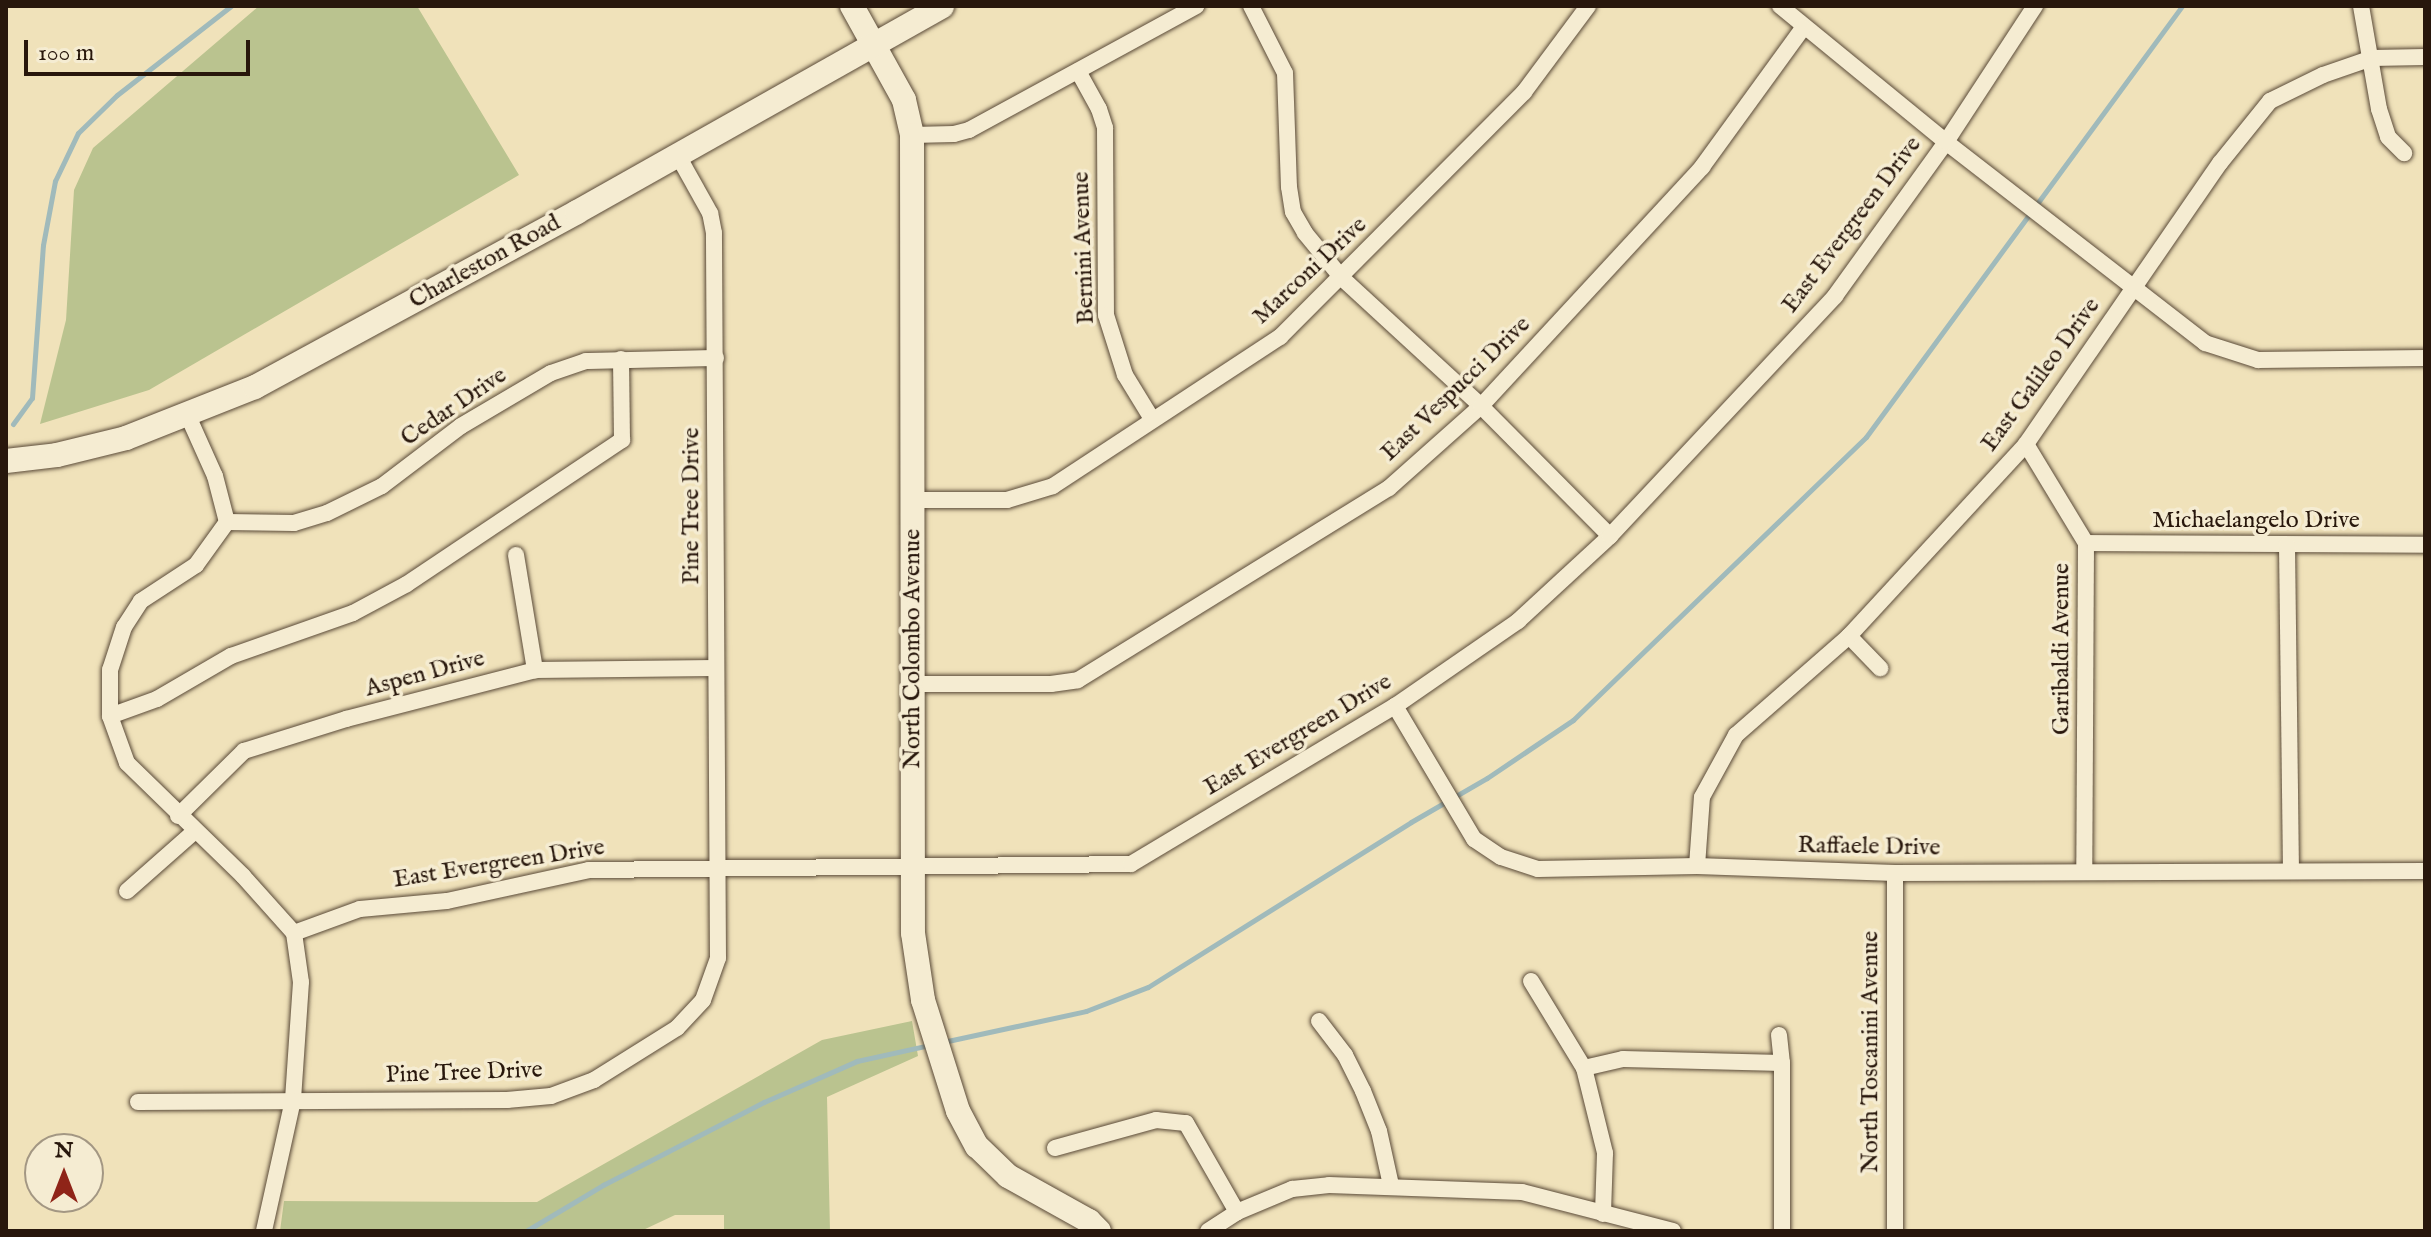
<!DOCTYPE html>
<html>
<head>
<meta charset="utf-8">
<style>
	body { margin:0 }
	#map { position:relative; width:2431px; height:1237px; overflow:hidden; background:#f0e2ba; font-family:"IM FELL English",serif }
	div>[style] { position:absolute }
	.green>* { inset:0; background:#bac38f }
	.stream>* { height:5px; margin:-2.5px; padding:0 2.5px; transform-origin:2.5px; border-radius:2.5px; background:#a0babb }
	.roads { filter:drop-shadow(0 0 2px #5a4a38) drop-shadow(0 0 2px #5a4a38) }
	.street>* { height:16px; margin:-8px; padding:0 8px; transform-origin:8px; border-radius:8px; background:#f5ecd2 }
	.secondary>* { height:24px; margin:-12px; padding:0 12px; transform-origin:12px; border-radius:12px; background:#f5ecd2 }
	span { translate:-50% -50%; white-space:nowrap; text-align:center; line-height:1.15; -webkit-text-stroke:7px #f5ecd2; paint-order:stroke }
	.street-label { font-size:24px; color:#28170c }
	.frame { position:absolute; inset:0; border:8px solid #28170c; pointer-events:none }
	.north { position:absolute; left:24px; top:1133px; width:80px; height:80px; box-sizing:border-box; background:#f5ecd2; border:2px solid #a39783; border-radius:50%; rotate:0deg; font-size:22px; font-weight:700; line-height:32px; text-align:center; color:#28170c }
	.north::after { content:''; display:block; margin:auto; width:28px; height:36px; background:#8f2418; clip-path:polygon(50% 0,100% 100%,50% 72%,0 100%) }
	.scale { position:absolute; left:24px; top:40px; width:226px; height:36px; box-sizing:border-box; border:4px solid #28170c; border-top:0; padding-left:10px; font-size:24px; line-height:28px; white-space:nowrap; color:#28170c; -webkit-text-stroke:6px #f5ecd2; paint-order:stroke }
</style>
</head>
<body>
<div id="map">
	<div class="green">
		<i style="clip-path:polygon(259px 6px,417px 6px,519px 175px,149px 390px,40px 424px,66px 320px,74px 190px,93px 148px)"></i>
		<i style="clip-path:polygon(912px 1021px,918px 1056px,827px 1097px,830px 1231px,724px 1231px,724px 1215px,675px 1215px,641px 1231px,280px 1231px,284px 1201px,537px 1202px,822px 1040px)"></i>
	</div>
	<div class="stream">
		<i style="left:13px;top:424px;width:32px;rotate:-54deg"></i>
		<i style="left:32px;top:398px;width:153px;rotate:-85.9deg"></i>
		<i style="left:43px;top:245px;width:65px;rotate:-79.4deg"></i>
		<i style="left:55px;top:181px;width:53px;rotate:-64.4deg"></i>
		<i style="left:78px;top:133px;width:54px;rotate:-44.3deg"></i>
		<i style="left:117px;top:95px;width:145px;rotate:-38deg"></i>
		<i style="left:943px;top:1042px;width:146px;rotate:-12.2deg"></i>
		<i style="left:1086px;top:1011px;width:66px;rotate:-21.2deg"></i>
		<i style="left:1148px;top:987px;width:310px;rotate:-32.1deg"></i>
		<i style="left:1411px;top:822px;width:88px;rotate:-30.1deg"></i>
		<i style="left:1487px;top:778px;width:104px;rotate:-34deg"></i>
		<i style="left:1573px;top:720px;width:407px;rotate:-44deg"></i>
		<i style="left:1866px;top:437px;width:534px;rotate:-53.75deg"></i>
		<i style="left:526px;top:1231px;width:90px;rotate:-30.9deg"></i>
		<i style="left:603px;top:1185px;width:181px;rotate:-27.3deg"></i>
		<i style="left:764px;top:1102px;width:102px;rotate:-23.8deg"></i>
		<i style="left:857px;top:1061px;width:75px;rotate:-12.4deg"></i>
	</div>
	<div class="roads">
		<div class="street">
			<i style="left:1251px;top:6px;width:75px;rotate:63.1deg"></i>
			<i style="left:1285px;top:73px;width:114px;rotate:88deg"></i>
			<i style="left:1289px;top:187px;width:25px;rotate:81deg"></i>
			<i style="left:1293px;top:212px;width:24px;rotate:60deg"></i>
			<i style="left:1305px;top:233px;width:58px;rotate:50.6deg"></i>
			<i style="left:1342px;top:278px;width:189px;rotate:42.6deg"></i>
			<i style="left:1481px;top:406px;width:183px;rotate:45.2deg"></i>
			<i style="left:1780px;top:6px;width:215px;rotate:39.3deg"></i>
			<i style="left:1946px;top:142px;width:328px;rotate:37.8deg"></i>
			<i style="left:2205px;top:343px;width:56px;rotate:17.8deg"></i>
			<i style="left:2258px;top:360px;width:167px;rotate:-0.7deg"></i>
			<i style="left:2361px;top:6px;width:105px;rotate:80.1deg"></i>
			<i style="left:2379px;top:109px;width:29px;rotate:72deg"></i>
			<i style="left:2388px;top:137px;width:23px;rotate:45deg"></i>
			<i style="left:1078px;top:71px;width:43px;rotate:61.1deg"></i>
			<i style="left:1099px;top:109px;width:20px;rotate:72deg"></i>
			<i style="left:1105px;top:128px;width:187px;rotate:89.7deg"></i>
			<i style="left:1106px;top:315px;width:63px;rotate:72.4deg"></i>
			<i style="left:1125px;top:375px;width:52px;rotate:58.5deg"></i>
			<i style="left:912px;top:135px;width:42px;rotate:-1.4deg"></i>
			<i style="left:954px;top:134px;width:16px;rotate:-15deg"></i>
			<i style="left:969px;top:130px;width:259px;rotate:-28.6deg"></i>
			<i style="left:188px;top:416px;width:66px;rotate:65.8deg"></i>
			<i style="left:215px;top:476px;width:48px;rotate:75.4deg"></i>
			<i style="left:227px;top:522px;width:53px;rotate:125.8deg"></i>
			<i style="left:196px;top:565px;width:66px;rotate:146.8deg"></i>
			<i style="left:141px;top:601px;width:31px;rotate:123deg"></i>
			<i style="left:124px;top:627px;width:45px;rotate:108deg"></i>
			<i style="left:110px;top:670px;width:46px;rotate:90deg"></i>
			<i style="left:110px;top:716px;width:50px;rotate:70.1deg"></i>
			<i style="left:127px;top:763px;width:162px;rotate:44.2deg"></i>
			<i style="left:243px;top:876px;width:76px;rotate:48.2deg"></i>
			<i style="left:294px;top:933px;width:49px;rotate:81.9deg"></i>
			<i style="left:301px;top:982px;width:118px;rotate:93.9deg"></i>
			<i style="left:293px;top:1100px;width:134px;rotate:102.5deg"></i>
			<i style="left:2026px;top:444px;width:116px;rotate:58.8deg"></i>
			<i style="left:2086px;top:543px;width:328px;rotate:90.3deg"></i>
			<i style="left:912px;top:500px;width:95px"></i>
			<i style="left:1007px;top:500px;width:48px;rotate:-16.9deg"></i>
			<i style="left:1053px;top:486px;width:272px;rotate:-33.3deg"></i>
			<i style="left:1280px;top:337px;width:346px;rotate:-45.1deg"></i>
			<i style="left:1524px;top:92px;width:107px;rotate:-53.3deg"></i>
			<i style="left:227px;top:522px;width:67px;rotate:0.9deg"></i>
			<i style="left:294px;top:523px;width:34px;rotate:-17deg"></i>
			<i style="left:327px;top:513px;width:61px;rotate:-26.1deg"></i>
			<i style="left:382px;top:486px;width:99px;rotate:-37.2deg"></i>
			<i style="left:461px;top:426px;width:104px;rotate:-30.5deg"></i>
			<i style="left:551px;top:373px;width:37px;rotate:-19deg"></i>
			<i style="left:586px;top:361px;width:130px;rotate:-1.3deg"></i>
			<i style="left:2086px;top:543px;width:339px;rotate:0.3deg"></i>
			<i style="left:2287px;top:545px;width:326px;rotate:89.3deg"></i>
			<i style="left:516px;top:555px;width:117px;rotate:80.6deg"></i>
			<i style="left:1849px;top:636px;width:45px;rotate:45.9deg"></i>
			<i style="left:913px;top:684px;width:138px"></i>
			<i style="left:1051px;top:684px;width:27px;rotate:-8deg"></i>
			<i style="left:1078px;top:680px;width:365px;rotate:-31.7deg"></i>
			<i style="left:1389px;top:488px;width:123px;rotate:-41.7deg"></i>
			<i style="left:1481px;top:406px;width:326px;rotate:-47.2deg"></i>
			<i style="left:1702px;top:167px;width:172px;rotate:-54deg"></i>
			<i style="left:1395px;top:706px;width:155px;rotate:59.3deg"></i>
			<i style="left:1474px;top:839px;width:32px;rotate:34deg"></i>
			<i style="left:1501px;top:857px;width:39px;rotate:18deg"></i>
			<i style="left:1538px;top:869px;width:159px;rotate:-1.1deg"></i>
			<i style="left:1697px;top:866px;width:198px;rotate:2deg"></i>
			<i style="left:1895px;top:873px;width:530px;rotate:-0.22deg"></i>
			<i style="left:110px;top:716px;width:50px;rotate:-19.9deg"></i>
			<i style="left:157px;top:699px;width:86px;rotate:-30.2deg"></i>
			<i style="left:231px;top:656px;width:129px;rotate:-19.4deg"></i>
			<i style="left:353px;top:613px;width:61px;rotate:-28.2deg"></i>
			<i style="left:407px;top:584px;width:259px;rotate:-33.8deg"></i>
			<i style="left:622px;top:440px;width:81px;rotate:-90.7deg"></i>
			<i style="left:178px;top:816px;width:93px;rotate:-44.6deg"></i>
			<i style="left:244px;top:751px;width:107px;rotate:-17.4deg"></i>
			<i style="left:346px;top:719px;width:195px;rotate:-14.5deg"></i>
			<i style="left:535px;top:670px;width:180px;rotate:-0.6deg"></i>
			<i style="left:1697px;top:866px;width:69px;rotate:-85.9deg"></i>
			<i style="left:1702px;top:797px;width:71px;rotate:-61.3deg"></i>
			<i style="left:1736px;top:735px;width:150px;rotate:-41.2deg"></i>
			<i style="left:1849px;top:636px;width:261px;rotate:-47.3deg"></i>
			<i style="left:2026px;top:444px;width:341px;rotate:-55.4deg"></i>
			<i style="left:2220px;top:163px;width:80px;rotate:-51.1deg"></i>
			<i style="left:2270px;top:101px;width:59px;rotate:-26.1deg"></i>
			<i style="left:2323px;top:75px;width:52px;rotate:-19.1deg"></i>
			<i style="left:2372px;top:58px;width:53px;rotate:-1.1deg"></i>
			<i style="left:1895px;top:873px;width:358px;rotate:90deg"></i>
			<i style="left:127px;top:891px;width:91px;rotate:-41.4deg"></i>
			<i style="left:294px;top:933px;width:70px;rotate:-20deg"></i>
			<i style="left:360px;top:909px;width:87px;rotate:-5.3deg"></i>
			<i style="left:447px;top:901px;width:145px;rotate:-12.3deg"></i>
			<i style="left:589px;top:870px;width:542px;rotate:-0.63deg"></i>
			<i style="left:1131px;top:864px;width:308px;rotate:-30.9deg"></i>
			<i style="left:1395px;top:706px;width:150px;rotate:-34.6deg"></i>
			<i style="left:1518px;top:621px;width:125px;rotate:-42.7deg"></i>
			<i style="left:1610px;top:536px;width:329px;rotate:-46.8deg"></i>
			<i style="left:1835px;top:296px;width:190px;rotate:-54.2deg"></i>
			<i style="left:1946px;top:142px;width:163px;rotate:-56.8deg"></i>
			<i style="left:1531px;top:981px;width:102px;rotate:58.7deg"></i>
			<i style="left:1584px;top:1068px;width:88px;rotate:76.1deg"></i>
			<i style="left:1605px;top:1153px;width:61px;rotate:91.9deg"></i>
			<i style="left:1319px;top:1021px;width:43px;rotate:52.6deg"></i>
			<i style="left:1345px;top:1055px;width:40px;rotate:63.4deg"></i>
			<i style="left:1363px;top:1091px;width:43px;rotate:68.2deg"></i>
			<i style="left:1379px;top:1131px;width:55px;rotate:77.5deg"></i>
			<i style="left:1779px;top:1035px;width:28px;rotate:84deg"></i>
			<i style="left:1584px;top:1068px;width:40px;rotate:-13deg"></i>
			<i style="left:1623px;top:1059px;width:159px;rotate:1.4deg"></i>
			<i style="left:1782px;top:1063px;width:168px;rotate:90deg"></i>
			<i style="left:138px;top:1102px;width:369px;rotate:-0.3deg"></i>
			<i style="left:507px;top:1100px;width:44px;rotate:-5.2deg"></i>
			<i style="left:551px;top:1096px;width:46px;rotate:-20.4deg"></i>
			<i style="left:594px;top:1080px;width:98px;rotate:-32.1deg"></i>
			<i style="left:677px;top:1028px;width:38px;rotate:-47deg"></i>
			<i style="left:703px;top:1000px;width:45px;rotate:-70.3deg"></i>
			<i style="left:718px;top:958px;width:725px;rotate:-90.32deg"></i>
			<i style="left:714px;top:233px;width:20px;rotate:-101deg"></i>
			<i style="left:710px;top:213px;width:68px;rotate:-119.2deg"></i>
			<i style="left:1055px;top:1148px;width:105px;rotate:-15.5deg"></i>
			<i style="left:1156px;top:1120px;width:30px;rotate:6deg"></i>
			<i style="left:1186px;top:1123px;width:103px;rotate:60.2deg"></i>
			<i style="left:1208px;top:1231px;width:35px;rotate:-33deg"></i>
			<i style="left:1237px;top:1212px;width:60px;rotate:-22.7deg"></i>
			<i style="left:1292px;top:1189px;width:37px;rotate:-6deg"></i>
			<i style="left:1329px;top:1185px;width:193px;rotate:2.1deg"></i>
			<i style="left:1522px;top:1192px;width:156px;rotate:14.5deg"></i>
		</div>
		<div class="secondary">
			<i style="left:852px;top:6px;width:107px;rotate:61deg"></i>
			<i style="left:904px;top:100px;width:36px;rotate:77deg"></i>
			<i style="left:912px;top:135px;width:798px;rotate:89.93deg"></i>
			<i style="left:913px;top:933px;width:68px;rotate:81.5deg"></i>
			<i style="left:923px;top:1000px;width:116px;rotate:72.5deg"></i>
			<i style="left:958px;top:1111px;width:40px;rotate:62deg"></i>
			<i style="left:977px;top:1146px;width:43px;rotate:44.1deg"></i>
			<i style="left:1008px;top:1176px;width:93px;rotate:29.1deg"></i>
			<i style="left:1089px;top:1221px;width:14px;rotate:45deg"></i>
			<i style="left:6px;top:461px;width:51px;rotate:-6.7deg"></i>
			<i style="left:57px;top:455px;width:71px;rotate:-13.8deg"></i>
			<i style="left:126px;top:438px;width:139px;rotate:-21.6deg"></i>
			<i style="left:255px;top:387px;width:366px;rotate:-28.5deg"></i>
			<i style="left:577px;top:212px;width:419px;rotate:-29.4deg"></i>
		</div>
	</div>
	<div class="street-label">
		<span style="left:1852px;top:225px;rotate:-53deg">East Evergreen Drive</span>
		<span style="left:1084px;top:248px;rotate:-92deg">Bernini Avenue</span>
		<span style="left:485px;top:262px;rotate:-29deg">Charleston Road</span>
		<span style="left:1310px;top:271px;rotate:-43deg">Marconi Drive</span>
		<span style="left:2041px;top:375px;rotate:-54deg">East Galileo Drive</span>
		<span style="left:1456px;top:389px;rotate:-44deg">East Vespucci Drive</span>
		<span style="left:454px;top:407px;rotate:-34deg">Cedar Drive</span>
		<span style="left:692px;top:506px;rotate:-90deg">Pine Tree Drive</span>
		<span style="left:2256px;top:521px">Michaelangelo Drive</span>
		<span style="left:913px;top:649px;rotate:-90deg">North Colombo Avenue</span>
		<span style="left:2062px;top:649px;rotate:-90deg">Garibaldi Avenue</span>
		<span style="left:425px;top:674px;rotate:-15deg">Aspen Drive</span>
		<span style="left:1298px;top:735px;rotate:-31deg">East Evergreen Drive</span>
		<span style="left:1869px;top:847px;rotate:1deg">Raffaele Drive</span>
		<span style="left:499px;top:864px;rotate:-9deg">East Evergreen Drive</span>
		<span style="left:1871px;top:1052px;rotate:-90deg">North Toscanini Avenue</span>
		<span style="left:464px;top:1073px;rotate:-2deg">Pine Tree Drive</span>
	</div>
	<div class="frame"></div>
	<div class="north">N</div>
	<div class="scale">100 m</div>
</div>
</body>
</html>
